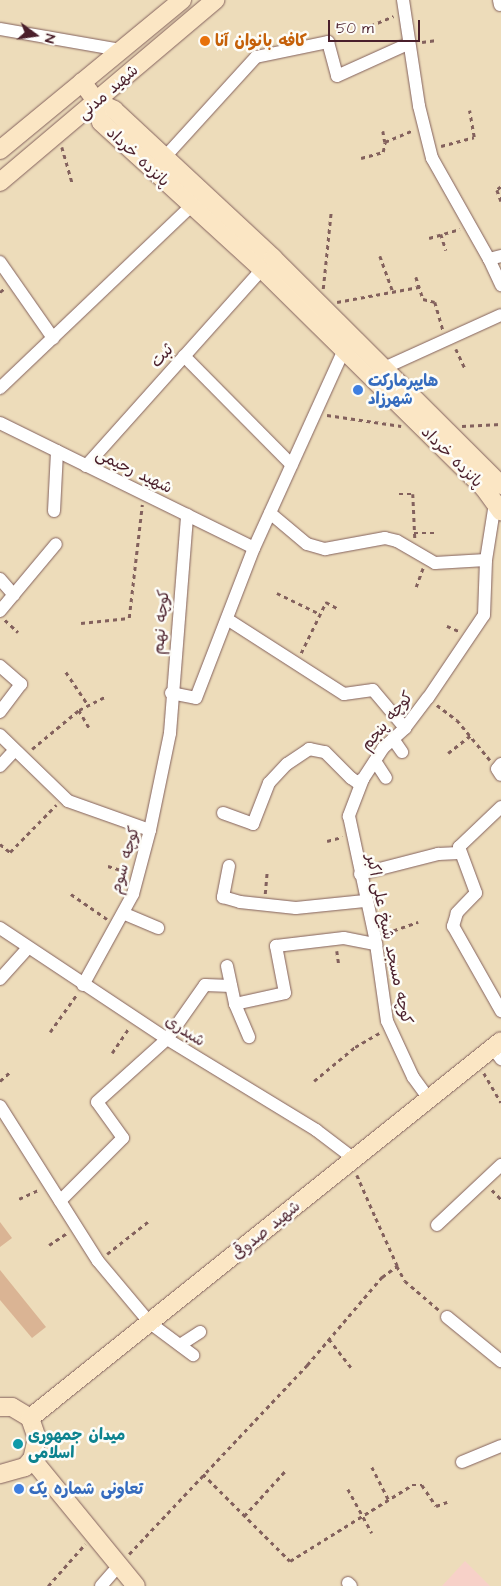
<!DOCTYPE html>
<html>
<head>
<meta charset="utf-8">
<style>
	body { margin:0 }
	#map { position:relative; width:501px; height:1586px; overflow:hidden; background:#eddcba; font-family:"Architects Daughter","Playpen Sans Arabic",sans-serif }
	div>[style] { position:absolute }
	.built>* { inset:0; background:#f7d1c8 }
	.building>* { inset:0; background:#dab494 }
	.path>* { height:2.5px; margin-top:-1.25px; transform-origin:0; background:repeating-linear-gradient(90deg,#83615d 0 4px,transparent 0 8px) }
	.roads { filter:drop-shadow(0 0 1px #83615d) drop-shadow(0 0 1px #83615d) }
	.street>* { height:12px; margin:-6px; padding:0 6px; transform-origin:6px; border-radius:6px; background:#fff }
	.secondary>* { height:18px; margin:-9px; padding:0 9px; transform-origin:9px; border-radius:9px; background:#fbe6c4 }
	.dots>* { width:14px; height:14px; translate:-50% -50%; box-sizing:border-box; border:2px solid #fdfcf7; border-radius:50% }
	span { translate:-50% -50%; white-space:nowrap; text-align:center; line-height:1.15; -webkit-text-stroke:5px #fdfcf7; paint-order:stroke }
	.food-label { font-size:16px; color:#c56008; font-weight:700 }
	.left { translate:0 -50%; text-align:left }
	.street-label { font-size:16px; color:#4a1f2b }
	.shop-label { font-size:16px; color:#366cbe; font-weight:700 }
	.culture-label { font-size:16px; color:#0d838f; font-weight:700 }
	.north { position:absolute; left:10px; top:10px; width:50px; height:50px; -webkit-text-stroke:4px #fdfcf7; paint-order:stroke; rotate:104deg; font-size:14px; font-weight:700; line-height:20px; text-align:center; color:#4a1f2b }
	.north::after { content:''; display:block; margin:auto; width:18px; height:22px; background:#4a1f2b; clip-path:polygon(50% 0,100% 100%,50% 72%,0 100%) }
	.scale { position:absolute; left:328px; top:20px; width:92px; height:22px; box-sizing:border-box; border:2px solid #4a1f2b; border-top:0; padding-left:6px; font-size:15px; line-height:18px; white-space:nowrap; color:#4a1f2b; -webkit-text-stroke:4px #fdfcf7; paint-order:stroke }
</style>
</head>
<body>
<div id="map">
	<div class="built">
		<i style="clip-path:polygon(465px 1561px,490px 1586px,442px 1586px)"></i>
	</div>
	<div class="building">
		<i style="clip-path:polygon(0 1222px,12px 1238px,0 1247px)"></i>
		<i style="clip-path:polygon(0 1270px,46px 1327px,32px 1338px,0 1300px)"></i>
	</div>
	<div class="path">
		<i style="left:363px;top:29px;width:33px;rotate:-23deg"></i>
		<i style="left:422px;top:42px;width:15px;rotate:-8deg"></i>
		<i style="left:383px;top:131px;width:11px;rotate:80deg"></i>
		<i style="left:441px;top:146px;width:34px;rotate:-15deg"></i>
		<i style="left:474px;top:137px;width:27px;rotate:-100deg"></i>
		<i style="left:62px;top:147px;width:37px;rotate:74deg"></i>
		<i style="left:361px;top:158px;width:23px;rotate:-15deg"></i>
		<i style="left:383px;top:152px;width:10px;rotate:-79deg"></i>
		<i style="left:385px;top:142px;width:30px;rotate:-23deg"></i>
		<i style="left:501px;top:187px;width:5px;rotate:143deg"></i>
		<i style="left:497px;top:190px;width:12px;rotate:70deg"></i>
		<i style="left:441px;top:234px;width:17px;rotate:73deg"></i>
		<i style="left:429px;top:238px;width:32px;rotate:-16deg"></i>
		<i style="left:380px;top:256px;width:38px;rotate:70deg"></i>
		<i style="left:416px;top:277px;width:23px;rotate:72deg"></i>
		<i style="left:423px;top:299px;width:12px;rotate:14deg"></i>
		<i style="left:435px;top:302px;width:29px;rotate:74deg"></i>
		<i style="left:323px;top:289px;width:78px;rotate:-84.1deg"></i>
		<i style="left:0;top:292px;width:6px;rotate:-39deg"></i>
		<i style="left:337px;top:302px;width:83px;rotate:-10.4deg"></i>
		<i style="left:456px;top:349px;width:21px;rotate:65deg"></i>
		<i style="left:327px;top:415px;width:75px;rotate:8.5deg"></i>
		<i style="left:462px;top:426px;width:39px;rotate:-3deg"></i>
		<i style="left:399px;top:494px;width:14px"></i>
		<i style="left:413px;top:494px;width:44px;rotate:87.4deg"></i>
		<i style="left:414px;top:533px;width:21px"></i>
		<i style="left:416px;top:587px;width:20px;rotate:-70deg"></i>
		<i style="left:277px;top:593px;width:48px;rotate:26deg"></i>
		<i style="left:5px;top:620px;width:18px;rotate:43deg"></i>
		<i style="left:81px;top:623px;width:48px;rotate:-5.9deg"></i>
		<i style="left:129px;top:618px;width:114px;rotate:-83.4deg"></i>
		<i style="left:447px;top:626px;width:13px;rotate:23deg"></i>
		<i style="left:301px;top:653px;width:57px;rotate:-63.9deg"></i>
		<i style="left:326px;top:602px;width:13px;rotate:29deg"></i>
		<i style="left:66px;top:672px;width:40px;rotate:56deg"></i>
		<i style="left:437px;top:705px;width:25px;rotate:37deg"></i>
		<i style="left:457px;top:720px;width:52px;rotate:50.5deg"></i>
		<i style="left:79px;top:710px;width:20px;rotate:60deg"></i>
		<i style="left:32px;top:749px;width:61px;rotate:-39.7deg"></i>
		<i style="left:79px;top:710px;width:30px;rotate:-27deg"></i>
		<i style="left:448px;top:753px;width:28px;rotate:-38deg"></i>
		<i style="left:327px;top:841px;width:16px;rotate:-15deg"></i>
		<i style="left:0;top:844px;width:13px;rotate:39deg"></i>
		<i style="left:10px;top:852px;width:66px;rotate:-45.6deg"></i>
		<i style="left:108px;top:866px;width:21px;rotate:17deg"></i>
		<i style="left:71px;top:894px;width:44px;rotate:34.8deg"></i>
		<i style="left:265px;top:894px;width:21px;rotate:-85deg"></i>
		<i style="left:386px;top:933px;width:34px;rotate:-19deg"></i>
		<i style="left:337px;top:951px;width:15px;rotate:82deg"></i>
		<i style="left:50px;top:1032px;width:47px;rotate:-54.6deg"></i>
		<i style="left:112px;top:1053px;width:30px;rotate:-56deg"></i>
		<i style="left:484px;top:1073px;width:34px;rotate:60deg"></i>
		<i style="left:0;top:1081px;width:15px;rotate:-42deg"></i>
		<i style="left:314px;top:1081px;width:53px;rotate:-39.7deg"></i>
		<i style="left:355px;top:1047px;width:28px;rotate:-30deg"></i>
		<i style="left:357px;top:1175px;width:45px;rotate:66.3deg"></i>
		<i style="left:492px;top:1190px;width:13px;rotate:45deg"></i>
		<i style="left:19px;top:1199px;width:23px;rotate:-25deg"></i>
		<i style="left:49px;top:1245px;width:22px;rotate:-34deg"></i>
		<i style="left:107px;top:1254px;width:55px;rotate:-38.3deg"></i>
		<i style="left:397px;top:1266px;width:17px;rotate:62deg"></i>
		<i style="left:405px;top:1281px;width:45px;rotate:40.5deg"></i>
		<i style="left:329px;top:1339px;width:37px;rotate:52deg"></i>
		<i style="left:372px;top:1467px;width:38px;rotate:63deg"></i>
		<i style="left:203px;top:1474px;width:123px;rotate:45deg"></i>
		<i style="left:290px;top:1561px;width:144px;rotate:-31.9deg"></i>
		<i style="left:412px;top:1485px;width:10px"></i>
		<i style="left:422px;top:1485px;width:25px;rotate:56deg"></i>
		<i style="left:436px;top:1506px;width:12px;rotate:-20deg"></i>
		<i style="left:348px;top:1489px;width:50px;rotate:61.4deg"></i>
		<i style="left:244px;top:1516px;width:62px;rotate:-47.6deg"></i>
		<i style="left:129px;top:1554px;width:260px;rotate:-46.7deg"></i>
		<i style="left:307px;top:1365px;width:116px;rotate:-49.6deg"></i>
		<i style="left:382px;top:1277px;width:19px;rotate:-36deg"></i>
		<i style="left:397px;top:1266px;width:56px;rotate:-114.3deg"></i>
		<i style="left:48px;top:1586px;width:56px;rotate:-48.6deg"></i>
	</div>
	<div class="roads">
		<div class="street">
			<i style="left:403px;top:0;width:107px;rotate:81.4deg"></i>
			<i style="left:419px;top:106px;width:54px;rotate:76deg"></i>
			<i style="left:432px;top:158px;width:116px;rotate:60.6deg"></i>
			<i style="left:489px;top:259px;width:12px;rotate:-14deg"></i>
			<i style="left:499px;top:0;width:5px;rotate:79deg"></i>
			<i style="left:0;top:29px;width:122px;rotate:9.9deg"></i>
			<i style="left:164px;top:158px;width:137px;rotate:-47.7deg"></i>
			<i style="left:256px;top:57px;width:74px;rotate:-11.8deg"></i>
			<i style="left:328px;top:42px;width:35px;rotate:75deg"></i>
			<i style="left:337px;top:76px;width:78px;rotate:-24.3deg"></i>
			<i style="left:489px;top:259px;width:29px;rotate:65deg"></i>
			<i style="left:0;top:262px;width:93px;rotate:55.1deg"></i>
			<i style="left:184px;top:356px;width:153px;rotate:45.3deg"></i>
			<i style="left:384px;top:368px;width:128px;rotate:-24.4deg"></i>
			<i style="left:0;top:388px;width:264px;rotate:-43.6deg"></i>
			<i style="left:0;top:423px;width:283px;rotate:26.2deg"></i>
			<i style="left:86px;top:466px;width:264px;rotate:-48.2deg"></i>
			<i style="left:54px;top:511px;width:60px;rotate:-87.1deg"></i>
			<i style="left:270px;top:513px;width:48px;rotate:40deg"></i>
			<i style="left:307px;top:544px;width:19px;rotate:16deg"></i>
			<i style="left:325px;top:549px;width:61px;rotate:-10.4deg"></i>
			<i style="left:385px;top:538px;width:12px;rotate:14deg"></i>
			<i style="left:397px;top:541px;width:44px;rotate:30.1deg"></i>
			<i style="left:435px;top:563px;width:51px;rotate:-3.4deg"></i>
			<i style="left:0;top:579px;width:21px;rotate:49deg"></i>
			<i style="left:0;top:611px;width:87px;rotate:-50.1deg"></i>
			<i style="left:227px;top:619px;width:139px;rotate:32.7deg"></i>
			<i style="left:344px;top:694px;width:29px;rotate:-8deg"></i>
			<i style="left:373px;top:690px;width:50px;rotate:49.9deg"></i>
			<i style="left:0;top:666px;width:28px;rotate:41deg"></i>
			<i style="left:21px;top:684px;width:35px;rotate:127deg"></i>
			<i style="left:171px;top:693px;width:25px;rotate:11deg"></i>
			<i style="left:196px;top:698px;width:161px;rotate:-68.9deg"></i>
			<i style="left:254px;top:548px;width:217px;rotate:-65.6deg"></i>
			<i style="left:0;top:735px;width:95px;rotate:44.1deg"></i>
			<i style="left:68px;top:801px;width:87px;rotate:19.5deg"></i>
			<i style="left:393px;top:739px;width:16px;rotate:55deg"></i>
			<i style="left:375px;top:761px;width:20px;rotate:57deg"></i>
			<i style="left:501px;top:764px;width:6px;rotate:129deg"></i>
			<i style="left:497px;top:769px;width:7px;rotate:56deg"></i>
			<i style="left:0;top:766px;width:21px;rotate:-47deg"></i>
			<i style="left:363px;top:779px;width:40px;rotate:111deg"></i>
			<i style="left:349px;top:816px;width:124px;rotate:77.9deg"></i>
			<i style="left:375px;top:937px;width:85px;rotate:81.9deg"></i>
			<i style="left:387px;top:1021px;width:62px;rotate:65.1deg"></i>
			<i style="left:413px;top:1077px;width:27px;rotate:54deg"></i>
			<i style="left:501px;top:807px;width:58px;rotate:136.4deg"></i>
			<i style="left:459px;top:847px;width:49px;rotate:69.7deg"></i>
			<i style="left:476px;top:893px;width:28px;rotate:134deg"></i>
			<i style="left:457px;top:913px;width:14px;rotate:107deg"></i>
			<i style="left:453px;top:926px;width:98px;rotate:60.5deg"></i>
			<i style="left:223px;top:813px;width:32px;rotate:20deg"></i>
			<i style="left:253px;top:824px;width:44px;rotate:-68.7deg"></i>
			<i style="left:269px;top:783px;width:26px;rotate:-47deg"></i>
			<i style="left:287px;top:764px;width:27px;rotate:-34deg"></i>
			<i style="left:309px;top:749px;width:16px;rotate:11deg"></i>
			<i style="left:325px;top:752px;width:37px;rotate:45deg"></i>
			<i style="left:351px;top:778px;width:7px;rotate:34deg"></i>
			<i style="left:357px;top:782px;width:7px;rotate:-27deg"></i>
			<i style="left:363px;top:779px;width:37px;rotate:-57deg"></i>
			<i style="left:383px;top:748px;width:30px;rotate:-42deg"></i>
			<i style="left:405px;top:728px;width:38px;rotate:-53deg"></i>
			<i style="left:428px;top:698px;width:100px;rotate:-56deg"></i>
			<i style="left:484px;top:615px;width:55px;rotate:-87.9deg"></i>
			<i style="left:486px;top:560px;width:58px;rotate:-81deg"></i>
			<i style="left:229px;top:866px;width:32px;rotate:101deg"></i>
			<i style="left:223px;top:897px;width:18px;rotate:16deg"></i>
			<i style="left:240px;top:902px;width:56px;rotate:6.1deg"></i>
			<i style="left:296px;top:908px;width:69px;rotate:-5.8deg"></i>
			<i style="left:360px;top:874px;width:81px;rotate:-14.4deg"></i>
			<i style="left:438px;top:854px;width:21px;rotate:-3deg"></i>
			<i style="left:125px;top:914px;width:36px;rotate:23deg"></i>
			<i style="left:0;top:928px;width:201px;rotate:33.6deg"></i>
			<i style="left:167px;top:1039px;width:175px;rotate:31.4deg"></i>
			<i style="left:316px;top:1130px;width:48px;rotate:37.3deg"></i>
			<i style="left:227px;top:966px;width:39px;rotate:78deg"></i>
			<i style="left:235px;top:1004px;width:36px;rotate:67deg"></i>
			<i style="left:0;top:979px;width:40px;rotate:-48deg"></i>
			<i style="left:83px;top:985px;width:104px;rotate:-61.2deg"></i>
			<i style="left:133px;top:894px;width:66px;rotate:-75.1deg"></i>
			<i style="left:150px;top:830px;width:99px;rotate:-78.3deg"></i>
			<i style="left:170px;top:733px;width:219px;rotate:-85.5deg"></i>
			<i style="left:235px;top:1004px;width:51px;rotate:-12.4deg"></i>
			<i style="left:285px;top:993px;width:48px;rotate:-100.8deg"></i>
			<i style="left:276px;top:946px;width:68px;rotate:-6.7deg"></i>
			<i style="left:344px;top:938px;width:33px;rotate:11deg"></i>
			<i style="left:493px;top:1048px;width:14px;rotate:54deg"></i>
			<i style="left:0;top:1106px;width:183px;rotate:57.7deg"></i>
			<i style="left:98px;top:1261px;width:81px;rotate:50deg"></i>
			<i style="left:150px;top:1323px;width:54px;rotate:36.7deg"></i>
			<i style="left:60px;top:1201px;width:89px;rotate:-45deg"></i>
			<i style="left:123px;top:1138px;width:44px;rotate:-125.8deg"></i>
			<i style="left:97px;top:1102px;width:94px;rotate:-42deg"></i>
			<i style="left:167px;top:1039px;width:66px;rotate:-54.9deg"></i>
			<i style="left:205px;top:985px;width:26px;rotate:2deg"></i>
			<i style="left:437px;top:1225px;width:88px;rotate:-43.2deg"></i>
			<i style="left:447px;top:1317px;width:70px;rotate:39.2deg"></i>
			<i style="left:180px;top:1345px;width:24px;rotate:-33deg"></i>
			<i style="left:462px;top:1462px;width:42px;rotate:-22.3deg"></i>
			<i style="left:348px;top:1583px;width:4px;rotate:45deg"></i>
			<i style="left:101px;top:1586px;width:18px;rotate:-49deg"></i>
		</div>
		<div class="secondary">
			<i style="left:82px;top:82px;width:25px;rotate:53deg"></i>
			<i style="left:97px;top:102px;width:20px;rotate:79deg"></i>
			<i style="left:101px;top:122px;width:218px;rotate:42.4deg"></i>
			<i style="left:262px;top:269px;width:312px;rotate:44.6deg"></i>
			<i style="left:484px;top:488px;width:29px;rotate:54deg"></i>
			<i style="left:97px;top:102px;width:19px;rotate:25deg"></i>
			<i style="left:114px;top:110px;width:217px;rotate:42.9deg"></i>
			<i style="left:273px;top:258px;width:322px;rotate:44.9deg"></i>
			<i style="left:0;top:150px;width:236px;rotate:-39.5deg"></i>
			<i style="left:0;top:182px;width:282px;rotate:-40.2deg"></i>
			<i style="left:0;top:1407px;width:12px"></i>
			<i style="left:12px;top:1407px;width:21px;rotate:31deg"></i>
			<i style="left:30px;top:1418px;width:21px;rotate:71deg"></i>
			<i style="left:37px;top:1438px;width:22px;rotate:103deg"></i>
			<i style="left:32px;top:1459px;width:11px;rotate:131deg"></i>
			<i style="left:25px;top:1467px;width:26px;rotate:164deg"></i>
			<i style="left:30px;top:1418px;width:603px;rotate:-38.67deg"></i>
			<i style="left:32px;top:1459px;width:164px;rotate:50.7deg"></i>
		</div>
	</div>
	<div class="dots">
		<i style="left:205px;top:41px;background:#e8710a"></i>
		<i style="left:358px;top:390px;background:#3f7fe0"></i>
		<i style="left:18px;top:1444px;background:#0f9aa8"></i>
		<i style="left:19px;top:1489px;background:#3f7fe0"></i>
	</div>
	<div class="food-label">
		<span class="left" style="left:215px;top:41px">کافه بانوان آنا</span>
	</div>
	<div class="street-label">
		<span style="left:108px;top:92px;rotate:-41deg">شهید مدنی</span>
		<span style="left:138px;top:157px;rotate:43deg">پانزده خرداد</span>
		<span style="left:162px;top:356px;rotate:-48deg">ثبت</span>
		<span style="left:452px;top:457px;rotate:45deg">پانزده خرداد</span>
		<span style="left:134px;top:471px;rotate:26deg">شهید رحیمی</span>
		<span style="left:161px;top:622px;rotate:-85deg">کوچه نهم</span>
		<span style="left:387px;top:721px;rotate:-50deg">کوچه پنجم</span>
		<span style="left:125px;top:860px;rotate:-74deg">کوچه سوم</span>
		<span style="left:389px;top:939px;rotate:78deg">کوچه مسجد شیخ علی اکبر</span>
		<span style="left:185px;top:1031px;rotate:32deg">شبدری</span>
		<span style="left:266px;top:1230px;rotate:-39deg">شهید صدوقی</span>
	</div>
	<div class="shop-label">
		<span class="left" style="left:368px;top:390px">هایپرمارکت<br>شهرزاد</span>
		<span class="left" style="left:29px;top:1489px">تعاونی شماره یک</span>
	</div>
	<div class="culture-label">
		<span class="left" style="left:28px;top:1444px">میدان جمهوری<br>اسلامی</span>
	</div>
	<div class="north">N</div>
	<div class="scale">50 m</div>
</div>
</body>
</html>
